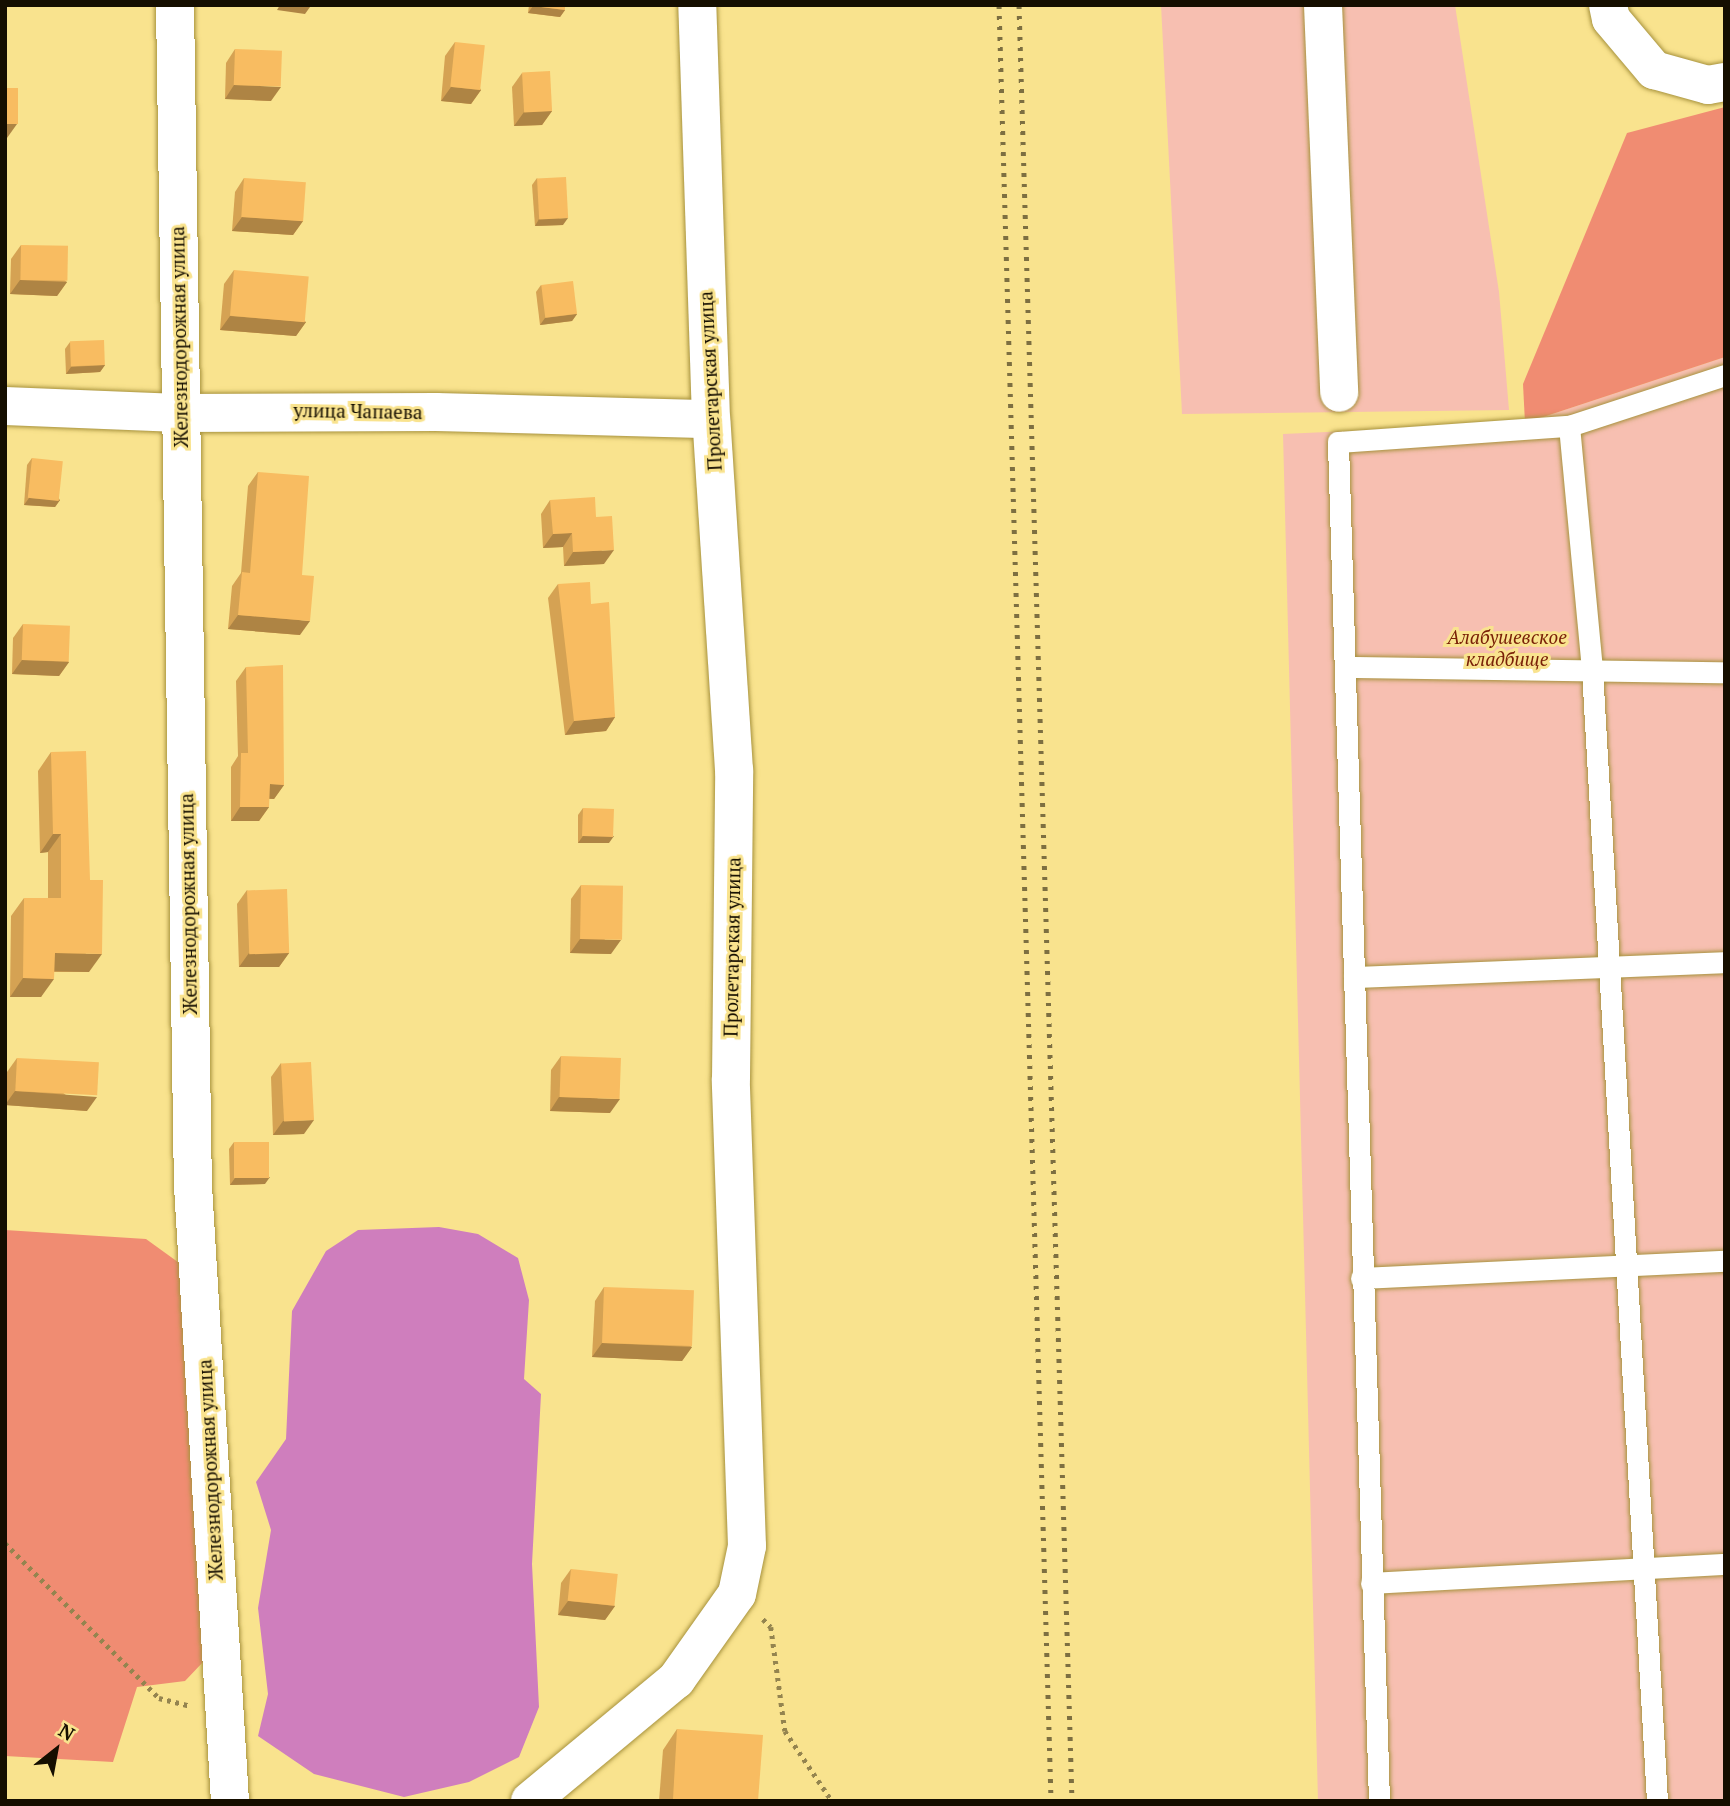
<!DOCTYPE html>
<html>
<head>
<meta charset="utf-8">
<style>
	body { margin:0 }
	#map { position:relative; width:1730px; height:1806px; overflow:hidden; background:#f9e38e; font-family:"PT Serif",serif }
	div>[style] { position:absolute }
	.green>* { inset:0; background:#f7bfb1 }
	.forest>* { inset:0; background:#f08c72 }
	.water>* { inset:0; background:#cf7ebd }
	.path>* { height:4.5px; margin-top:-2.25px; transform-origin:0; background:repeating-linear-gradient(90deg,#94844f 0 3.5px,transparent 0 8.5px) }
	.roads { filter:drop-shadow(0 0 2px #a7923d) drop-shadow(0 0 2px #a7923d) }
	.lane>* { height:21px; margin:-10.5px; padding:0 10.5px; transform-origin:10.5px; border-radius:10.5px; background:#fff }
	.street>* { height:38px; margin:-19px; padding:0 19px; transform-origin:19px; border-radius:19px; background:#fff }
	.rail>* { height:5px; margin-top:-2.5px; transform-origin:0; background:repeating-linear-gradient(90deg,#7d6f41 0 3.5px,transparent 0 10.5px) }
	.wall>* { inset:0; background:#d5a253 }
	.shaded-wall>* { inset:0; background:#ae8444 }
	.building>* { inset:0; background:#f8bc61; transform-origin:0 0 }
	span { translate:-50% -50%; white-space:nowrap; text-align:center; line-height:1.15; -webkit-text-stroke:6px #f9e38e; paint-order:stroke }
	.street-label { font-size:19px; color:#150e00 }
	.park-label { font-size:19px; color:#792007; font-style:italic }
	.frame { position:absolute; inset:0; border:7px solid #150e00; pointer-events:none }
	.north { position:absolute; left:21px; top:1715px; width:70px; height:70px; -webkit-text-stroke:5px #f9e38e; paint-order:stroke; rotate:31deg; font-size:19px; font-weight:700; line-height:28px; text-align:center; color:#150e00 }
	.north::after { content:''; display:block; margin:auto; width:24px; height:32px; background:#150e00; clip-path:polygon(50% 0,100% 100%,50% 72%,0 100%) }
</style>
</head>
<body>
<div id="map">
	<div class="green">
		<i style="clip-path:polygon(1161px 5px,1455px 5px,1499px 292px,1509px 410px,1182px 414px)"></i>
		<i style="clip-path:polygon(1725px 357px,1725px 1801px,1318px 1801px,1283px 434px,1525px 423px)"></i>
	</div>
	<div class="forest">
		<i style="clip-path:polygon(1725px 107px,1725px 357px,1525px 423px,1523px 384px,1627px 133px)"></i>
		<i style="clip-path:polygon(5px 1230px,146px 1239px,200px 1278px,204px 1661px,185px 1681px,137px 1687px,113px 1762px,5px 1756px)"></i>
	</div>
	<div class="water">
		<i style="clip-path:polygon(439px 1227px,478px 1234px,518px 1258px,529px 1300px,524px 1379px,541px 1394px,532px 1564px,539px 1707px,519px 1757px,469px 1782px,404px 1797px,314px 1774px,258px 1736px,268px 1694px,258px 1608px,271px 1530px,256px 1482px,286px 1439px,292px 1311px,326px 1251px,358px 1230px)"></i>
	</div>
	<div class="path">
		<i style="left:5px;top:1543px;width:218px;rotate:45.2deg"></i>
		<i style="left:159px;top:1698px;width:33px;rotate:14deg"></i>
		<i style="left:763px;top:1619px;width:11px;rotate:45deg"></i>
		<i style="left:771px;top:1627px;width:105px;rotate:82.3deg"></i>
		<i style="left:785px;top:1731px;width:84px;rotate:56.1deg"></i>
	</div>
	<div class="roads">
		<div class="lane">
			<i style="left:1569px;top:426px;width:245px;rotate:84.6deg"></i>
			<i style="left:1592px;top:670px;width:1133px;rotate:86.71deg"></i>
			<i style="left:1348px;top:667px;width:377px;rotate:0.8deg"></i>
			<i style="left:1354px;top:977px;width:371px;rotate:-2.3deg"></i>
			<i style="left:1361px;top:1278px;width:364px;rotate:-2.7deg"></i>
			<i style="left:1371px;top:1583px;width:355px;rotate:-3.1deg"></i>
			<i style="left:1379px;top:1801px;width:1360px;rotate:-91.73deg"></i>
			<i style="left:1338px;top:442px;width:232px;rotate:-4deg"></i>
			<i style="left:1569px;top:426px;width:164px;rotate:-18.1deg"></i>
		</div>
		<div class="street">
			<i style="left:175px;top:5px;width:1181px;rotate:89.13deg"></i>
			<i style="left:193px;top:1186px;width:616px;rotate:86.56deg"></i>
			<i style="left:1323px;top:5px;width:388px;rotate:87.6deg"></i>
			<i style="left:1608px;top:5px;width:14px;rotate:78deg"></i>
			<i style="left:1611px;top:19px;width:67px;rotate:49.9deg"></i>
			<i style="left:1654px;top:70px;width:56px;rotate:15.5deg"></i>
			<i style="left:1708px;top:85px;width:17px;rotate:-10deg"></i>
			<i style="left:5px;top:406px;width:174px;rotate:2.3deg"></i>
			<i style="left:179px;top:413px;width:257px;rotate:-0.2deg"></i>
			<i style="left:436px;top:412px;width:275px;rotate:1.5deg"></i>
			<i style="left:530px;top:1801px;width:190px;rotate:-39.7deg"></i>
			<i style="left:676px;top:1680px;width:105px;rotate:-54.7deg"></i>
			<i style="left:737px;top:1594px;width:49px;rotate:-78.2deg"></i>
			<i style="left:747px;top:1546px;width:467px;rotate:-92deg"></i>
			<i style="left:731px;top:1079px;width:309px;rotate:-89.4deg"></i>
			<i style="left:734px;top:770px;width:352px;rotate:-93.7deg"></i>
			<i style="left:711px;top:419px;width:414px;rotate:-91.9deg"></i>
		</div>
	</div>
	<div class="rail">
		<i style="left:999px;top:5px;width:1797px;rotate:88.34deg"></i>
		<i style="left:1019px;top:5px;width:1797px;rotate:88.31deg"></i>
	</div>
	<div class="wall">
		<i style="clip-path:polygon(529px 5px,565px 5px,565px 10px,560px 17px,528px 13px)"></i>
		<i style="clip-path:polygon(455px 42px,481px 90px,471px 104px,441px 101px,445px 56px)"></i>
		<i style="clip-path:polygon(235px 49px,271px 101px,225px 99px,226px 63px)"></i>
		<i style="clip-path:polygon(522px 73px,552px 111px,542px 125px,514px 126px,512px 87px)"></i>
		<i style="clip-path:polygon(244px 178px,303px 221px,293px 235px,232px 231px,235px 192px)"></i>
		<i style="clip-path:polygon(537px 178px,563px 225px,535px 226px,532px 185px)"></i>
		<i style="clip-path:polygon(21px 245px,67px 282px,57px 296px,10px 294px,11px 259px)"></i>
		<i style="clip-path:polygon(234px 270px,306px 322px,296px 336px,220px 330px,224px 284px)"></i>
		<i style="clip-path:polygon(541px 285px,577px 314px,572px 321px,540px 325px,536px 292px)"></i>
		<i style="clip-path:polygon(70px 342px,105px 365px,100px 372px,66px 374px,65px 349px)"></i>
		<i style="clip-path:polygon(32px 458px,60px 500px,55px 507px,24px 505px,27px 465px)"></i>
		<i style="clip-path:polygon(258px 472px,302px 575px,300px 635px,228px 629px,232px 586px,241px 573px,248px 486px)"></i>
		<i style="clip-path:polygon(550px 500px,596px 517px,604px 564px,564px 566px,563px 547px,543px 548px,541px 514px)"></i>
		<i style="clip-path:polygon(558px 584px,591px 604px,615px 717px,606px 731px,565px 735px,548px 598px)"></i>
		<i style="clip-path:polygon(23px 624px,69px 662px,59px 676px,12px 674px,13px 638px)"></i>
		<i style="clip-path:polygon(246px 667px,284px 785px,274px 799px,269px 799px,269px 807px,259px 821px,231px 821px,231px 767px,238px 756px,236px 681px)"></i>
		<i style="clip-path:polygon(51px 752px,89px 972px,54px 972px,41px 997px,10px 997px,11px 916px,24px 898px,48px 898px,48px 852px,40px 853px,38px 771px)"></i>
		<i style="clip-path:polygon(583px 808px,609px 843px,578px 843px,578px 815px)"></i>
		<i style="clip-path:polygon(581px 885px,611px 954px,570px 953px,571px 899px)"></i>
		<i style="clip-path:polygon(247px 890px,289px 953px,279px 967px,239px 967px,237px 904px)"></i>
		<i style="clip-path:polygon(561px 1056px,610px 1113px,550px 1111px,551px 1070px)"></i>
		<i style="clip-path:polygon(17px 1058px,87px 1111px,5px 1105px,7px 1072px)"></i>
		<i style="clip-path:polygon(281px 1063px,304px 1134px,273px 1135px,271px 1077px)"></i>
		<i style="clip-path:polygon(234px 1142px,265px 1184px,230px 1185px,229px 1149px)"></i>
		<i style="clip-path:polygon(604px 1287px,692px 1347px,682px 1361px,592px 1357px,595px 1301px)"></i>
		<i style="clip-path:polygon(571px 1569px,615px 1606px,605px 1620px,558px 1615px,561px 1583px)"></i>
		<i style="clip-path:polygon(677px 1729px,758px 1801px,659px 1801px,663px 1750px)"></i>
	</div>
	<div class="shaded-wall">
		<i style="clip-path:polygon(280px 5px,300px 5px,310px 7px,305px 14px,277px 10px)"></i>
		<i style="clip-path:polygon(533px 6px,565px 10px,560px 17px,528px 13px)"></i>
		<i style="clip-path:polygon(234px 85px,281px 87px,271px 101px,225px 99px)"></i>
		<i style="clip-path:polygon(451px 87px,481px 90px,471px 104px,441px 101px)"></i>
		<i style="clip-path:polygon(552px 111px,542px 125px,514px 126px,524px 112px)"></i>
		<i style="clip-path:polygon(5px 124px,17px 124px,7px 138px,5px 138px)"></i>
		<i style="clip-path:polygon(242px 217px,303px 221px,293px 235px,232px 231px)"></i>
		<i style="clip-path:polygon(568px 218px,563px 225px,535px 226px,539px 219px)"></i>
		<i style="clip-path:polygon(20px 280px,67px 282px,57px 296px,10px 294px)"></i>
		<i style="clip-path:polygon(577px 314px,572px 321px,540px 325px,545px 318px)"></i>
		<i style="clip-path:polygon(230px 316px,306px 322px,296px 336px,220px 330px)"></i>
		<i style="clip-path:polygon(105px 365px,100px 372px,66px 374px,71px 367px)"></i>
		<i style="clip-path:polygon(29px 498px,60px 500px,55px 507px,24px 505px)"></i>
		<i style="clip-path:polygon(572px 533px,563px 547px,543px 548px,553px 534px)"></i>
		<i style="clip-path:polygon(614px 550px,604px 564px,564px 566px,573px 552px)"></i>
		<i style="clip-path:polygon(238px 615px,310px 621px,300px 635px,228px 629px)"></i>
		<i style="clip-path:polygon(22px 660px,69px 662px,59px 676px,12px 674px)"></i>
		<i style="clip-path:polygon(615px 717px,606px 731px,565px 735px,574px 721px)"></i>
		<i style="clip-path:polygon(270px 784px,284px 785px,274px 799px,260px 798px)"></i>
		<i style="clip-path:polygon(240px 807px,269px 807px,259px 821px,231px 821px)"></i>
		<i style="clip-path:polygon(53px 834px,61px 834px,48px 852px,40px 853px)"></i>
		<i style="clip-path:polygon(583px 836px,614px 836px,609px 843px,578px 843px)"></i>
		<i style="clip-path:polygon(580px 939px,621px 940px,611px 954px,570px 953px)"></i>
		<i style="clip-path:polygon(55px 953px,102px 954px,89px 972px,42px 971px)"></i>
		<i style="clip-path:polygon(249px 953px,289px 953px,279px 967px,239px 967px)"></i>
		<i style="clip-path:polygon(23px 978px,54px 979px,41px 997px,10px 997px)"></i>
		<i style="clip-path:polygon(15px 1091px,97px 1097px,87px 1111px,5px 1105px)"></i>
		<i style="clip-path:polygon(559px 1097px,620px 1099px,610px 1113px,550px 1111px)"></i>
		<i style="clip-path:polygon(314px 1120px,304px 1134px,273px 1135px,283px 1121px)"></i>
		<i style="clip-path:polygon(270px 1177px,265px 1184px,230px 1185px,235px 1178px)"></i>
		<i style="clip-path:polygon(602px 1343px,692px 1347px,682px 1361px,592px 1357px)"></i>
		<i style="clip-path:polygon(568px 1601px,615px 1606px,605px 1620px,558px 1615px)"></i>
	</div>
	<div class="building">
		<i style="clip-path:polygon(533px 5px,565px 5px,565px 10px,533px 6px)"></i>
		<i style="left:455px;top:42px;width:30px;height:45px;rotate:6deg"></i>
		<i style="left:235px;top:49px;width:47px;height:36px;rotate:2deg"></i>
		<i style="left:550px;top:71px;width:40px;height:28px;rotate:87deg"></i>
		<i style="left:5px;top:88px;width:13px;height:36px"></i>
		<i style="left:566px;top:177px;width:41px;height:29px;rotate:87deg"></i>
		<i style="left:244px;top:178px;width:62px;height:39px;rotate:4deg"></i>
		<i style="left:21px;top:245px;width:47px;height:35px;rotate:1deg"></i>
		<i style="left:234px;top:270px;width:75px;height:46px;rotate:5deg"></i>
		<i style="left:573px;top:281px;width:33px;height:32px;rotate:83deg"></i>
		<i style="left:104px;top:340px;width:25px;height:34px;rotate:88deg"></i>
		<i style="left:32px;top:458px;width:31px;height:40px;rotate:6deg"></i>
		<i style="clip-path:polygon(258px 472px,309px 476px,302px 575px,314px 576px,310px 621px,238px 615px,242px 572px,250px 573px)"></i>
		<i style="clip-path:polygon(595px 497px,596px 517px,612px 516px,614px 550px,573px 552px,572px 533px,553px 534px,550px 500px)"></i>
		<i style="clip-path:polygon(590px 582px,591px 604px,609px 602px,615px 717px,574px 721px,558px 584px)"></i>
		<i style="left:23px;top:624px;width:47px;height:36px;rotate:2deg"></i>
		<i style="clip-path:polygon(283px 665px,284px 785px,270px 784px,269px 807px,240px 807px,241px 753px,248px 753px,246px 667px)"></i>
		<i style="clip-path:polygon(86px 751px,90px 880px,103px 880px,102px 954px,55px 953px,54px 979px,23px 978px,24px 898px,61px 898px,61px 834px,53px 834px,51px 752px)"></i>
		<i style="left:583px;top:808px;width:31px;height:28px;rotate:2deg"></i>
		<i style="left:581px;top:885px;width:42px;height:54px;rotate:1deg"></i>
		<i style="left:287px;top:889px;width:64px;height:40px;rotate:88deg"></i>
		<i style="left:561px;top:1056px;width:60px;height:41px;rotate:2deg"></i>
		<i style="left:17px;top:1058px;width:82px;height:33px;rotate:3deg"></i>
		<i style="left:311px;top:1062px;width:58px;height:30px;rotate:87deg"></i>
		<i style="left:234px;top:1142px;width:35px;height:36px"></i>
		<i style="left:604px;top:1287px;width:90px;height:56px;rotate:2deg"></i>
		<i style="left:571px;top:1569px;width:47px;height:32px;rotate:6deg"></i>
		<i style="clip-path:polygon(677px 1729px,763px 1735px,758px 1801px,694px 1801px,673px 1799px)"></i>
	</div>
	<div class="street-label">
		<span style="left:179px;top:337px;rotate:-91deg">Железнодорожная улица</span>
		<span style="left:710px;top:381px;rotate:-93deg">Пролетарская улица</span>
		<span style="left:358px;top:411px;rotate:1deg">улица Чапаева</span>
		<span style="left:188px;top:904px;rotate:-91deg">Железнодорожная улица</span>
		<span style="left:732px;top:947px;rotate:-89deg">Пролетарская улица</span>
		<span style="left:210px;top:1470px;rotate:-93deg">Железнодорожная улица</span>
	</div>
	<div class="park-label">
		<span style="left:1507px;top:648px">Алабушевское<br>кладбище</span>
	</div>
	<div class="frame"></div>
	<div class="north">N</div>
</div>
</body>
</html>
